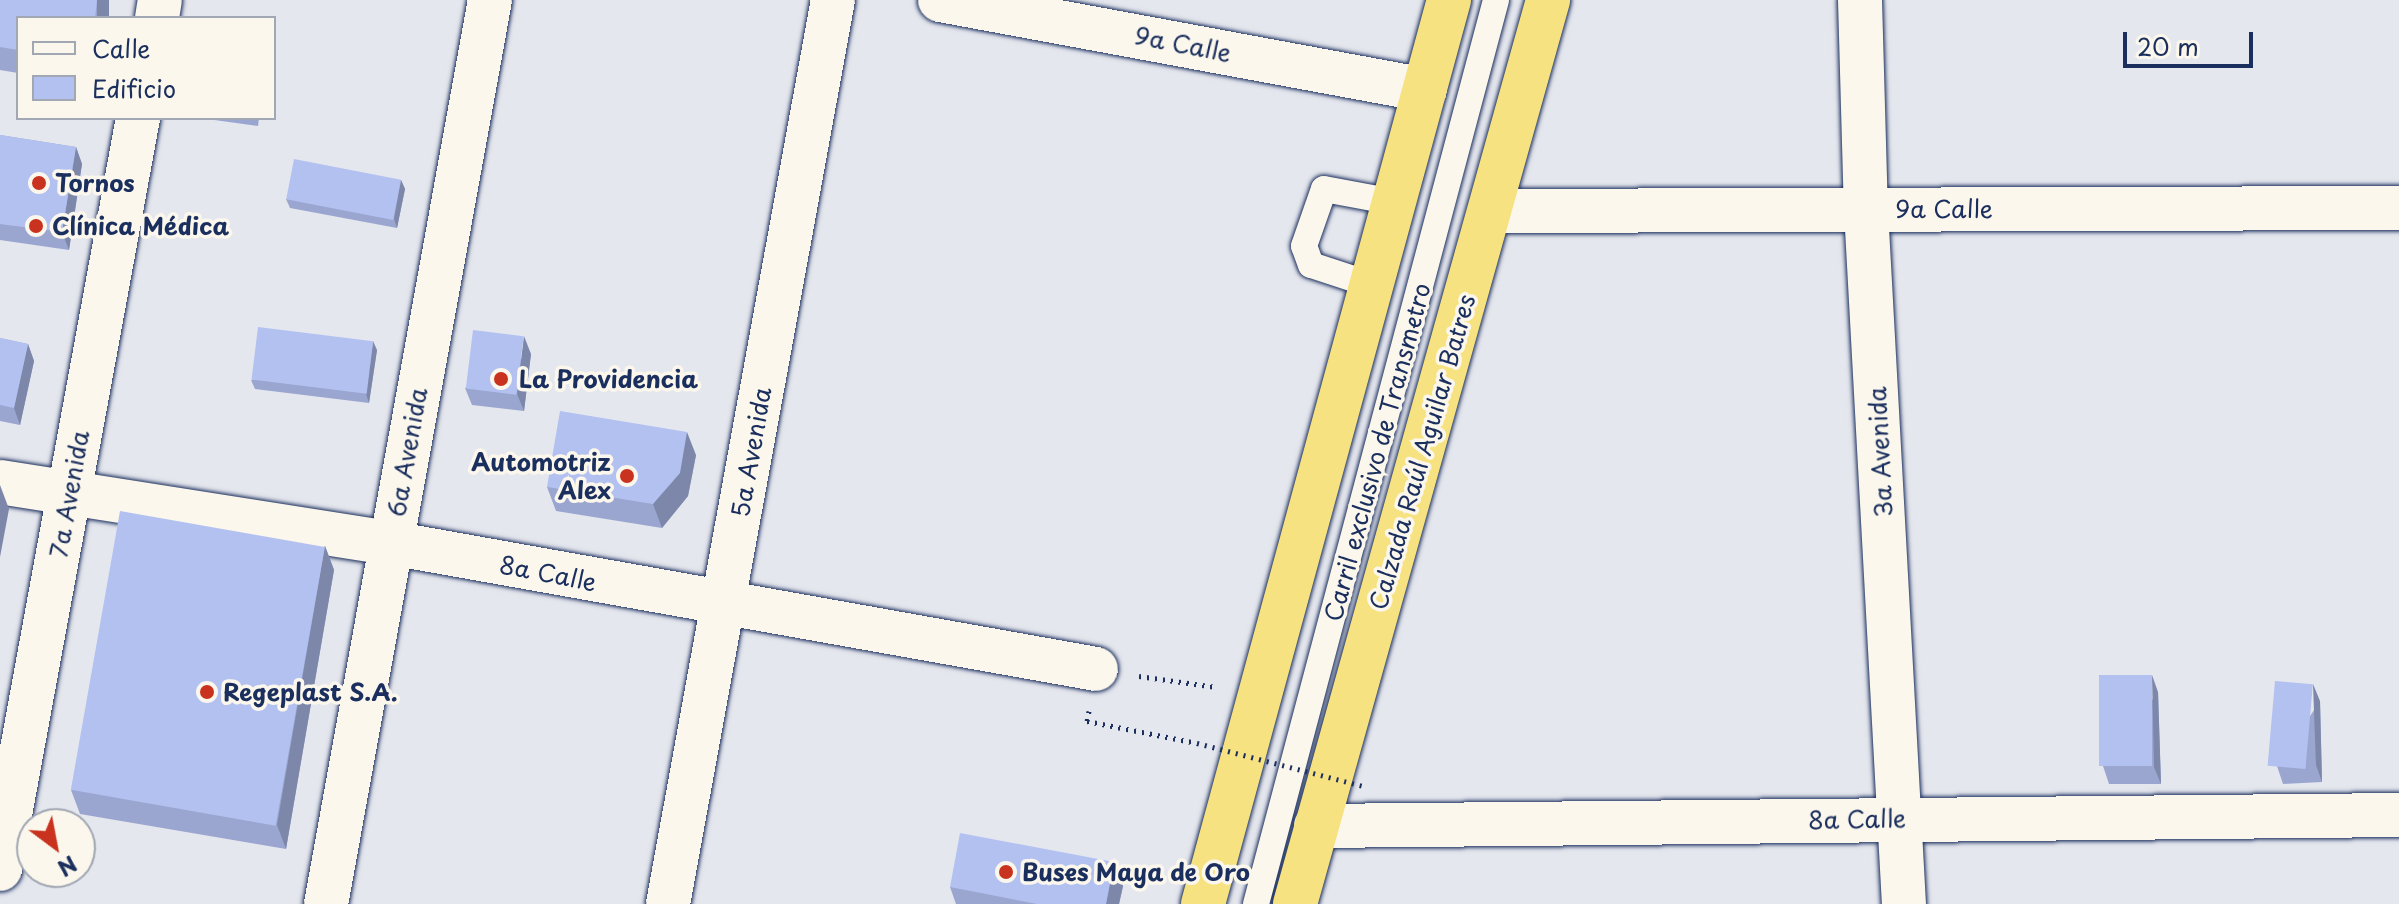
<!DOCTYPE html>
<html>
<head>
<meta charset="utf-8">
<style>
	body { margin:0 }
	#map { position:relative; width:2399px; height:904px; overflow:hidden; background:#e5e7ee; font-family:"Playpen Sans",sans-serif }
	div>[style] { position:absolute }
	.path>* { height:5px; margin-top:-2.5px; transform-origin:0; background:repeating-linear-gradient(90deg,#1b2f5e 0 2px,transparent 0 8px) }
	.roads { filter:drop-shadow(0 0 2px #1b2f5e) drop-shadow(0 0 2px #1b2f5e) }
	.service>* { height:26px; margin:-13px; padding:0 13px; transform-origin:13px; border-radius:13px; background:#fbf7ec }
	.minor>* { height:44px; margin:-22px; padding:0 22px; transform-origin:22px; border-radius:22px; background:#fbf7ec }
	.tertiary>* { height:44px; margin:-22px; padding:0 22px; transform-origin:22px; border-radius:22px; background:#fbf7ec }
	.trunk>* { height:44px; margin:-22px; padding:0 22px; transform-origin:22px; border-radius:22px; background:#f7e281 }
	.path-bridge>* { height:5px; margin-top:-2.5px; transform-origin:0; background:repeating-linear-gradient(90deg,#1b2f5e 0 2px,transparent 0 8px) }
	.wall>* { inset:0; background:#9aa6cf }
	.shaded-wall>* { inset:0; background:#7d87a9; transform-origin:0 0 }
	.building>* { inset:0; background:#b3c1f1; transform-origin:0 0 }
	.dots>* { width:22px; height:22px; translate:-50% -50%; box-sizing:border-box; border:4px solid #fbf7ec; border-radius:50% }
	span { translate:-50% -50%; white-space:nowrap; text-align:center; line-height:1.15; -webkit-text-stroke:7px #fbf7ec; paint-order:stroke }
	.street-label { font-size:24px; color:#1b2f5e }
	.poi-label { font-size:24px; color:#1b2f5e; font-weight:700 }
	.left { translate:0 -50%; text-align:left }
	.right { translate:-100% -50%; text-align:right }
	.legend { position:absolute; left:16px; top:16px; width:260px; height:104px; box-sizing:border-box; background:#fbf7ec; border:2px solid #a1a7b3; margin:0; padding:10px 14px; list-style:none; font-size:24px; color:#1b2f5e }
	.legend li { display:flex; align-items:center; gap:16px; height:40px }
	.legend b { width:40px; border:2px solid #a1a7b3 }
	.north { position:absolute; left:16px; top:808px; width:80px; height:80px; box-sizing:border-box; background:#fbf7ec; border:2px solid #a1a7b3; border-radius:50%; rotate:148deg; font-size:22px; font-weight:700; line-height:32px; text-align:center; color:#1b2f5e }
	.north::after { content:''; display:block; margin:auto; width:28px; height:36px; background:#c8321e; clip-path:polygon(50% 0,100% 100%,50% 72%,0 100%) }
	.scale { position:absolute; left:2123px; top:32px; width:130px; height:36px; box-sizing:border-box; border:4px solid #1b2f5e; border-top:0; padding-left:10px; font-size:24px; line-height:28px; white-space:nowrap; color:#1b2f5e; -webkit-text-stroke:6px #fbf7ec; paint-order:stroke }
</style>
</head>
<body>
<div id="map">
	<div class="path">
		<i style="left:1139px;top:676px;width:78px;rotate:8.1deg"></i>
		<i style="left:1089px;top:711px;width:10px;rotate:101deg"></i>
		<i style="left:1087px;top:721px;width:112px;rotate:11.3deg"></i>
	</div>
	<div class="roads">
		<div class="service">
			<i style="left:1372px;top:285px;width:64px;rotate:-161.8deg"></i>
			<i style="left:1311px;top:265px;width:20px;rotate:-110deg"></i>
			<i style="left:1304px;top:246px;width:60px;rotate:-70.7deg"></i>
			<i style="left:1324px;top:189px;width:71px;rotate:10.5deg"></i>
			<i style="left:1256px;top:904px;width:935px;rotate:-75.13deg"></i>
		</div>
		<div class="minor">
			<i style="left:940px;top:0;width:493px;rotate:10.5deg"></i>
			<i style="left:1860px;top:0;width:210px;rotate:88.4deg"></i>
			<i style="left:1866px;top:210px;width:695px;rotate:86.87deg"></i>
			<i style="left:1490px;top:211px;width:909px;rotate:-0.19deg"></i>
			<i style="left:391px;top:543px;width:716px;rotate:10.13deg"></i>
			<i style="left:1316px;top:826px;width:1083px;rotate:-0.58deg"></i>
			<i style="left:668px;top:904px;width:919px;rotate:-79.66deg"></i>
		</div>
		<div class="tertiary">
			<i style="left:157px;top:18px;width:18px;rotate:-81deg"></i>
			<i style="left:0;top:482px;width:396px;rotate:8.9deg"></i>
			<i style="left:0;top:869px;width:764px;rotate:-79.59deg"></i>
			<i style="left:326px;top:904px;width:919px;rotate:-79.72deg"></i>
		</div>
		<div class="trunk">
			<i style="left:1203px;top:904px;width:937px;rotate:-74.78deg"></i>
			<i style="left:1295px;top:904px;width:939px;rotate:-74.36deg"></i>
		</div>
	</div>
	<div class="path-bridge">
		<i style="left:1197px;top:743px;width:176px;rotate:14.5deg"></i>
	</div>
	<div class="wall">
		<i style="clip-path:polygon(0 0,109px 0,107px 18px,18px 18px,18px 73px,0 70px)"></i>
		<i style="clip-path:polygon(200px 118px,259px 118px,258px 126px)"></i>
		<i style="clip-path:polygon(0 135px,76px 147px,82px 164px,69px 250px,0 240px)"></i>
		<i style="clip-path:polygon(401px 180px,405px 189px,397px 228px,290px 208px,286px 199px)"></i>
		<i style="clip-path:polygon(0 338px,28px 344px,34px 361px,20px 425px,0 421px)"></i>
		<i style="clip-path:polygon(377px 350px,369px 403px,255px 389px,251px 380px)"></i>
		<i style="clip-path:polygon(531px 354px,524px 411px,472px 405px,465px 388px)"></i>
		<i style="clip-path:polygon(696px 455px,688px 496px,662px 528px,556px 511px,547px 487px)"></i>
		<i style="clip-path:polygon(325px 546px,334px 570px,286px 849px,80px 814px,71px 790px)"></i>
		<i style="clip-path:polygon(2158px 692px,2161px 784px,2109px 784px,2103px 766px)"></i>
		<i style="clip-path:polygon(2320px 701px,2322px 782px,2283px 784px,2277px 766px)"></i>
		<i style="clip-path:polygon(1114px 862px,1123px 886px,1119px 904px,956px 904px,950px 887px)"></i>
	</div>
	<div class="shaded-wall">
		<i style="left:97px;top:0;width:12px;height:18px"></i>
		<i style="clip-path:polygon(76px 147px,82px 164px,69px 250px,62px 232px)"></i>
		<i style="clip-path:polygon(401px 180px,405px 189px,397px 228px,394px 219px)"></i>
		<i style="clip-path:polygon(524px 336px,531px 354px,524px 411px,517px 394px)"></i>
		<i style="clip-path:polygon(373px 341px,377px 350px,369px 403px,366px 394px)"></i>
		<i style="clip-path:polygon(28px 344px,34px 361px,20px 425px,14px 408px)"></i>
		<i style="clip-path:polygon(687px 432px,696px 455px,688px 496px,662px 528px,653px 504px)"></i>
		<i style="clip-path:polygon(0 485px,9px 509px,0 557px)"></i>
		<i style="clip-path:polygon(325px 546px,334px 570px,286px 849px,277px 825px)"></i>
		<i style="clip-path:polygon(2152px 675px,2158px 692px,2161px 784px,2154px 767px)"></i>
		<i style="clip-path:polygon(2313px 684px,2320px 701px,2322px 782px,2316px 765px)"></i>
		<i style="clip-path:polygon(1114px 862px,1123px 886px,1119px 904px,1106px 904px)"></i>
	</div>
	<div class="building">
		<i style="clip-path:polygon(0 0,97px 0,95px 18px,18px 18px,18px 50px,0 47px)"></i>
		<i style="clip-path:polygon(0 135px,76px 147px,62px 232px,0 224px)"></i>
		<i style="left:294px;top:159px;width:109px;height:41px;rotate:11deg"></i>
		<i style="left:258px;top:327px;width:116px;height:53px;rotate:7deg"></i>
		<i style="left:473px;top:330px;width:51px;height:59px;rotate:7deg"></i>
		<i style="clip-path:polygon(0 338px,28px 344px,14px 408px,0 405px)"></i>
		<i style="clip-path:polygon(560px 411px,687px 432px,680px 473px,653px 504px,547px 487px)"></i>
		<i style="left:120px;top:511px;width:208px;height:283px;rotate:10deg"></i>
		<i style="left:2099px;top:675px;width:53px;height:91px"></i>
		<i style="left:2275px;top:681px;width:38px;height:85px;rotate:5deg"></i>
		<i style="clip-path:polygon(960px 833px,1114px 862px,1106px 904px,1037px 904px,950px 887px)"></i>
	</div>
	<div class="dots">
		<i style="left:39px;top:183px;background:#c8321e"></i>
		<i style="left:36px;top:226px;background:#c8321e"></i>
		<i style="left:501px;top:379px;background:#c8321e"></i>
		<i style="left:627px;top:476px;background:#c8321e"></i>
		<i style="left:207px;top:692px;background:#c8321e"></i>
		<i style="left:1006px;top:872px;background:#c8321e"></i>
	</div>
	<div class="street-label">
		<span style="left:1183px;top:44px;rotate:11deg">9a Calle</span>
		<span style="left:1944px;top:209px">9a Calle</span>
		<span style="left:407px;top:452px;rotate:-80deg">6a Avenida</span>
		<span style="left:751px;top:452px;rotate:-80deg">5a Avenida</span>
		<span style="left:1377px;top:452px;rotate:-75deg">Carril exclusivo de Transmetro</span>
		<span style="left:1422px;top:452px;rotate:-74deg">Calzada Raúl Aguilar Batres</span>
		<span style="left:1880px;top:452px;rotate:-93deg">3a Avenida</span>
		<span style="left:69px;top:494px;rotate:-80deg">7a Avenida</span>
		<span style="left:548px;top:573px;rotate:11deg">8a Calle</span>
		<span style="left:1857px;top:819px;rotate:-1deg">8a Calle</span>
	</div>
	<div class="poi-label">
		<span class="left" style="left:55px;top:183px">Tornos</span>
		<span class="left" style="left:52px;top:226px">Clínica Médica</span>
		<span class="left" style="left:519px;top:379px">La Providencia</span>
		<span class="right" style="left:611px;top:476px">Automotriz<br>Alex</span>
		<span class="left" style="left:223px;top:692px">Regeplast S.A.</span>
		<span class="left" style="left:1022px;top:872px">Buses Maya de Oro</span>
	</div>
	<ul class="legend">
	<li><b style="height:10px;background:#fbf7ec"></b>Calle</li>
	<li><b style="height:22px;background:#b3c1f1"></b>Edificio</li>
	</ul>
	<div class="north">N</div>
	<div class="scale">20 m</div>
</div>
</body>
</html>
